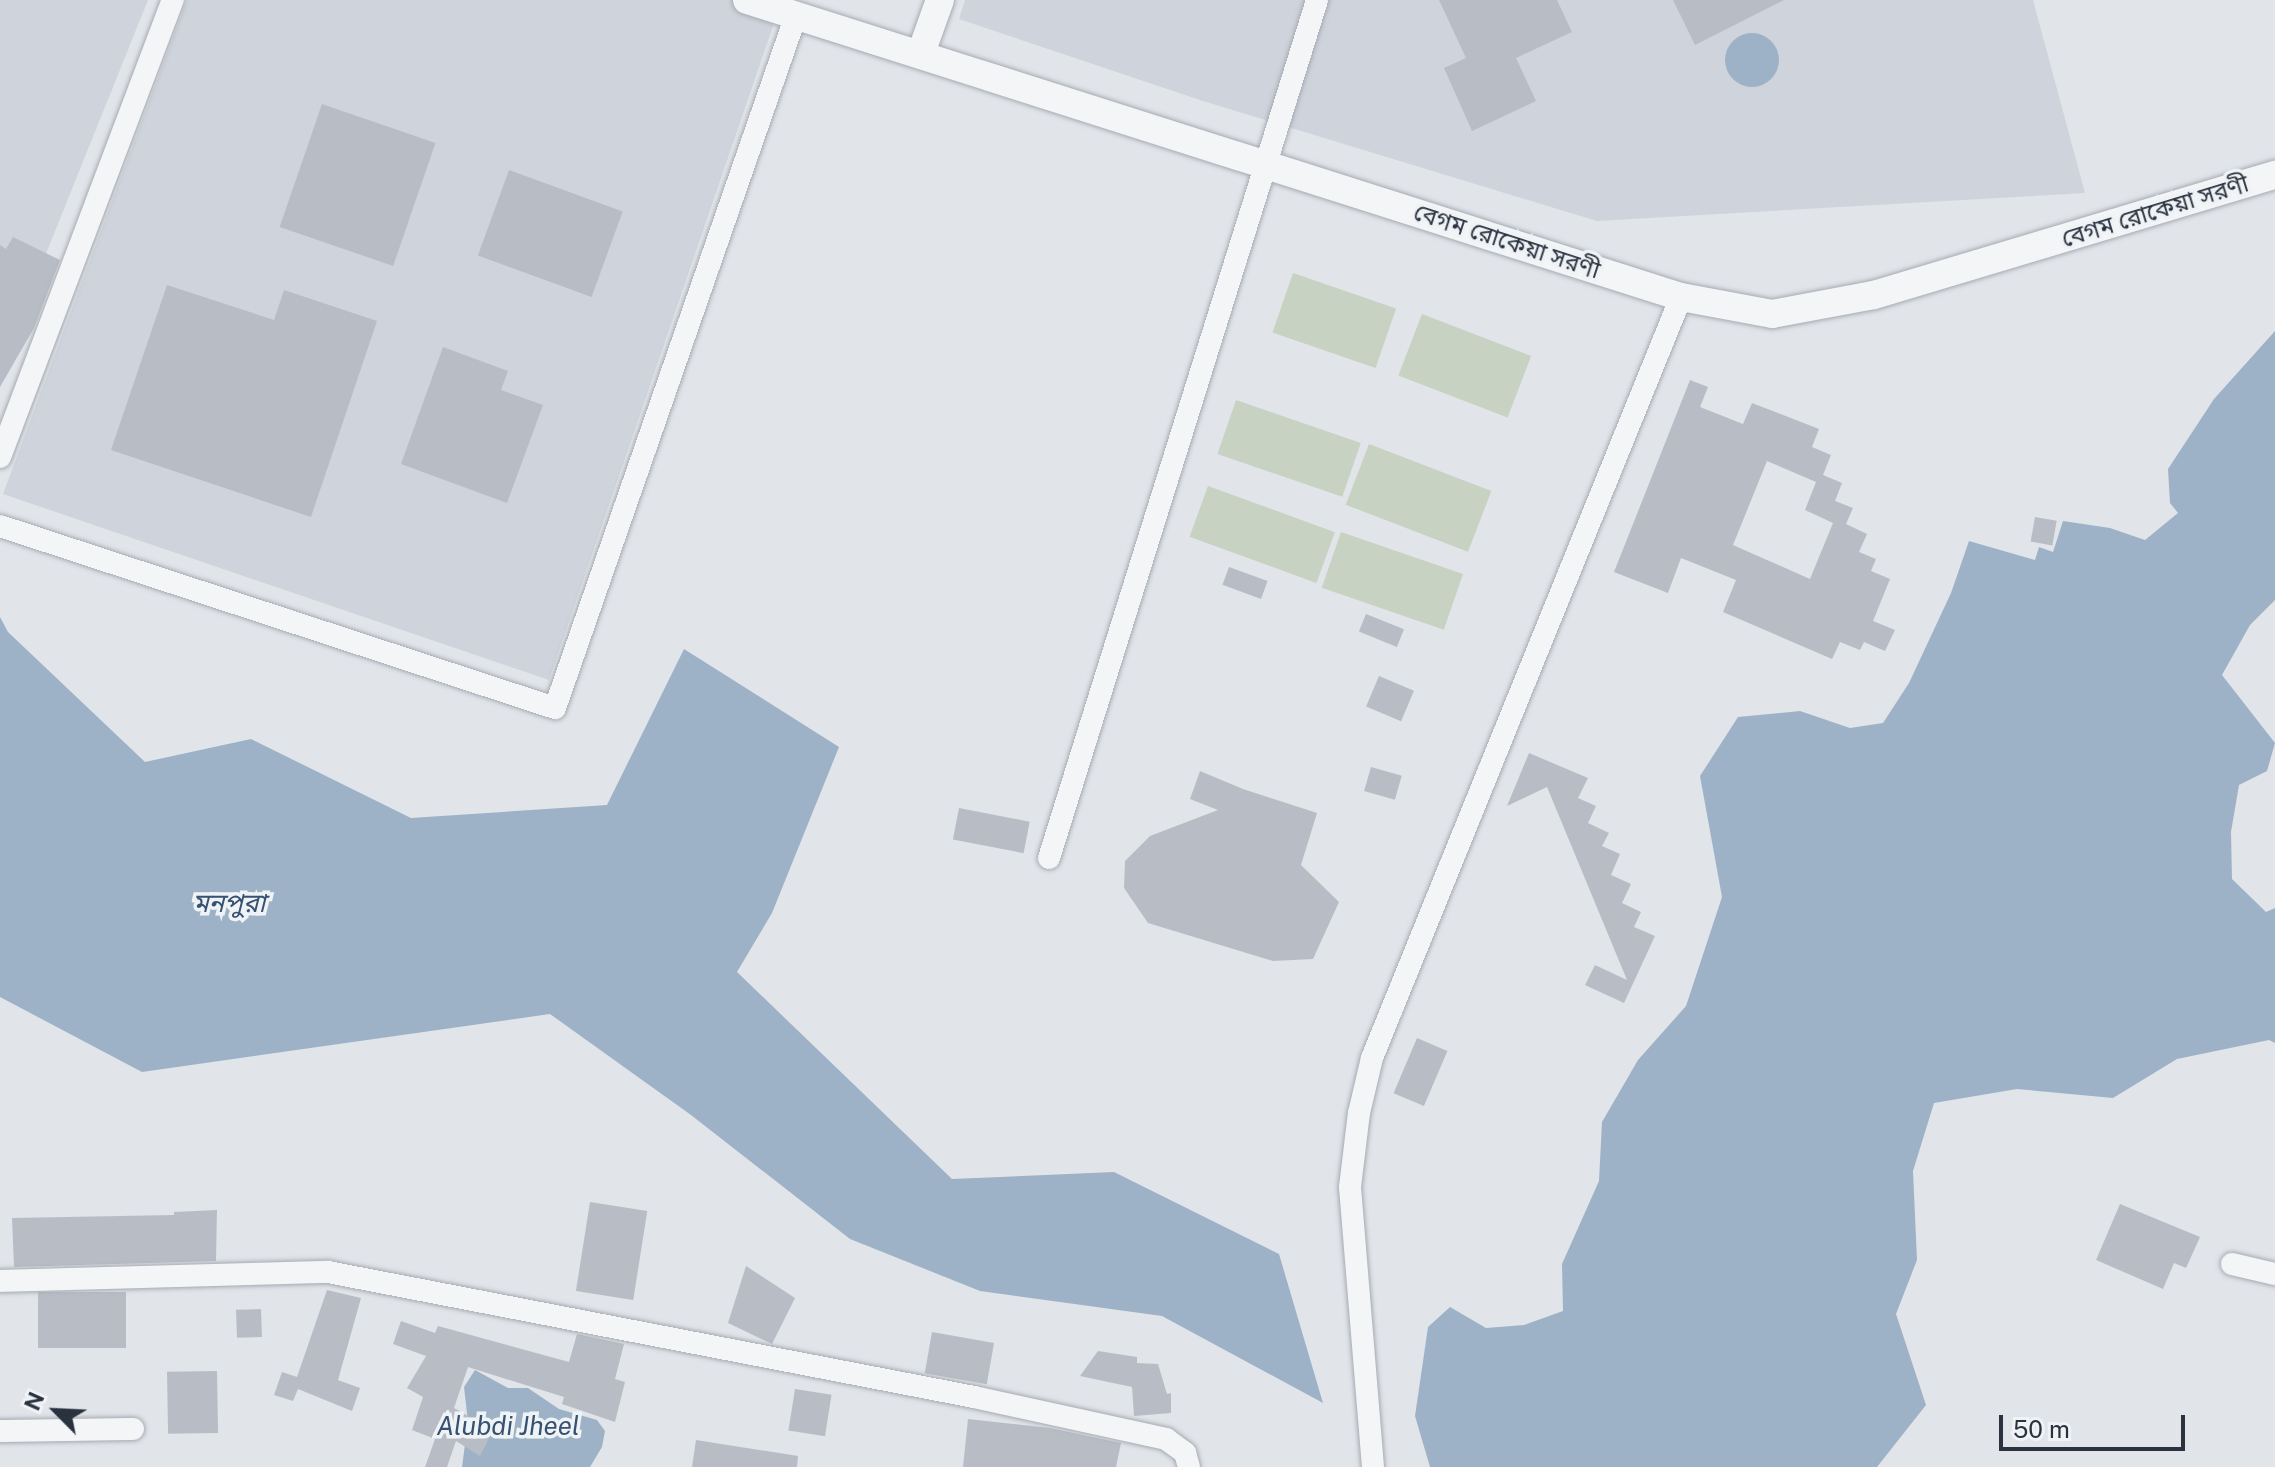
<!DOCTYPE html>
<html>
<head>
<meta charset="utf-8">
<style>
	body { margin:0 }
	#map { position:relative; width:2275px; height:1467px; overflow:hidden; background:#e1e4e9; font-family:"Public Sans","Noto Sans Bengali",sans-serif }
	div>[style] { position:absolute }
	.built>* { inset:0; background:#cfd3db }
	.green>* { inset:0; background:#c7d2c2; transform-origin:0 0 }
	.water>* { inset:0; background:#9eb2c7 }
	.round { border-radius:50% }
	.building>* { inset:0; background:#b8bdc5; transform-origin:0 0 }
	.roads { filter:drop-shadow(0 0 2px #a6abb3) drop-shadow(0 0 2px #a6abb3) }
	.minor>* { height:22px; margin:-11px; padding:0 11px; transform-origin:11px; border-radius:11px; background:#f3f5f7 }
	.tertiary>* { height:28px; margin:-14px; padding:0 14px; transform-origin:14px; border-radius:14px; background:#f3f5f7 }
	span { translate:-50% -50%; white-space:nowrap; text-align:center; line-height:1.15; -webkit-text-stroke:7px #f0f3f6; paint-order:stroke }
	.street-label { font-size:24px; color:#2a3240 }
	.water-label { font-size:26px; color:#365171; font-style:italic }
	.north { position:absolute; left:16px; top:1371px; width:80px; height:80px; -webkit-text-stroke:6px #f0f3f6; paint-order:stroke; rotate:294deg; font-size:22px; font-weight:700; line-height:32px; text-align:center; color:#2a3240 }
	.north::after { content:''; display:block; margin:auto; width:28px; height:36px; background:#2a3240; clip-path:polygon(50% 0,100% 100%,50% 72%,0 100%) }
	.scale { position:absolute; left:1999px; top:1415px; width:186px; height:36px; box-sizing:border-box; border:4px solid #2a3240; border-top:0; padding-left:10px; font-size:24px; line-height:28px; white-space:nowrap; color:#2a3240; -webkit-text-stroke:6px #f0f3f6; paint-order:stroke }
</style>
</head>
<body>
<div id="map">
	<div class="built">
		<i style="clip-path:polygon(0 0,148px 0,0 368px)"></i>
		<i style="clip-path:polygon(187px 0,782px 0,549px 680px,3px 494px)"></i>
		<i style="clip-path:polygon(965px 0,2033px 0,2085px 193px,1597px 221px,1203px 101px,959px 19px)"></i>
	</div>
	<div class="green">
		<i style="left:1293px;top:273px;width:109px;height:63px;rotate:19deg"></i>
		<i style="left:1422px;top:314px;width:117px;height:66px;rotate:21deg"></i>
		<i style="left:1236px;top:400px;width:132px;height:57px;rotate:19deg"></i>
		<i style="left:1369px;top:444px;width:131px;height:65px;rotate:21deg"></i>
		<i style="left:1208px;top:486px;width:135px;height:54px;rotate:20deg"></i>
		<i style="left:1341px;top:532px;width:129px;height:59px;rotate:19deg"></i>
	</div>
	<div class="water">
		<i class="round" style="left:1725px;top:33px;width:54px;height:54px"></i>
		<i style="clip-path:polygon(2275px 331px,2275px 600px,2250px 625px,2222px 675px,2275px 743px,2267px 771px,2239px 785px,2231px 832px,2232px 879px,2266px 912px,2275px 908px,2275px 1043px,2269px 1040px,2177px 1059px,2113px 1098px,2017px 1089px,1934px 1103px,1913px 1171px,1917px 1260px,1896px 1314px,1926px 1405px,1877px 1467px,1430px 1467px,1415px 1416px,1428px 1327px,1450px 1307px,1486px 1328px,1524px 1325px,1563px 1311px,1562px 1264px,1599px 1181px,1602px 1122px,1638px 1060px,1686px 1006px,1722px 897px,1700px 776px,1738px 717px,1800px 711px,1850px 728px,1883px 723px,1909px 683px,1951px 593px,1969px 541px,2035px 560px,2039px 547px,2053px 552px,2063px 521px,2110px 528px,2145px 540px,2178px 513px,2170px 503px,2168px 469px,2214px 399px)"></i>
		<i style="clip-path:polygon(0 617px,8px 632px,145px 762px,251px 739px,411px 818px,607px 805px,684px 649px,839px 747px,772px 913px,737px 972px,952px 1179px,1114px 1172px,1279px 1254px,1323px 1403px,1162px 1316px,980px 1291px,850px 1239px,691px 1115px,550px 1014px,142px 1072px,0 997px)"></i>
		<i style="clip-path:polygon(475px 1370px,508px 1388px,528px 1388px,559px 1409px,597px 1420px,605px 1431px,602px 1447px,590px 1467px,462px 1467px,468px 1422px,464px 1387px)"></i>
	</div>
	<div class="building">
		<i style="clip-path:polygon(1439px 0,1557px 0,1572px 32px,1516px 58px,1536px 101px,1472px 131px,1444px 68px,1466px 58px)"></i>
		<i style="clip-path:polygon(1673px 0,1784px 0,1695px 45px)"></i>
		<i style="left:322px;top:104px;width:120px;height:130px;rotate:19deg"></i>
		<i style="left:509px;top:170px;width:121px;height:91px;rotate:20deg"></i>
		<i style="clip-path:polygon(13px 237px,60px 260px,34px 328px,0 387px,0 245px,6px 249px)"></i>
		<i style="clip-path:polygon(167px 285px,274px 320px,284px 290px,377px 321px,311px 517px,111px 450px)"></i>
		<i style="clip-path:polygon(443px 347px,508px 371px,501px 390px,543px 405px,507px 503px,401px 464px)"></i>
		<i style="clip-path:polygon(evenodd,1690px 380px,1708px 387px,1700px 407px,1743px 424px,1752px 403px,1819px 429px,1812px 447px,1831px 455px,1823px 475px,1842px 483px,1835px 501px,1853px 508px,1846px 524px,1867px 534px,1859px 552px,1876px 559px,1871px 571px,1890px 579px,1873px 621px,1895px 630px,1885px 651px,1864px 642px,1860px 650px,1840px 642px,1832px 659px,1723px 612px,1736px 580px,1681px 558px,1668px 593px,1614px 572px,1690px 380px,1767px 461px,1816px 482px,1805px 510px,1833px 523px,1810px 579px,1733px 545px,1767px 461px)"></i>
		<i style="left:2035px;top:517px;width:22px;height:25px;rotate:10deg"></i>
		<i style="left:1229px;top:567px;width:41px;height:19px;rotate:20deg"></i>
		<i style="left:1366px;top:614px;width:41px;height:19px;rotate:22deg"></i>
		<i style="left:1379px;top:676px;width:38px;height:33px;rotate:23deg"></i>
		<i style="clip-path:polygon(1529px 753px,1588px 778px,1578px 798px,1596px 806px,1588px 823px,1609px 833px,1602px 846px,1620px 854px,1611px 875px,1631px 884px,1622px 903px,1641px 912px,1634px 927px,1655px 936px,1624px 1003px,1585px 985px,1595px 965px,1627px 980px,1547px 787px,1507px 806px)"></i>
		<i style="left:1371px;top:767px;width:32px;height:25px;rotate:16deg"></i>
		<i style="clip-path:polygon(1200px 771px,1243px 789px,1317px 813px,1301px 865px,1339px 902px,1313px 959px,1273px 961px,1148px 923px,1124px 888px,1125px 861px,1150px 836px,1218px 810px,1190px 799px)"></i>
		<i style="left:959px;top:808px;width:72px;height:32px;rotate:11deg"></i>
		<i style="left:1417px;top:1038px;width:33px;height:60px;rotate:23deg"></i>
		<i style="left:590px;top:1202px;width:58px;height:90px;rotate:9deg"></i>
		<i style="clip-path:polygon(2120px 1204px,2200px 1237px,2186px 1268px,2174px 1263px,2163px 1289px,2096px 1260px)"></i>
		<i style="clip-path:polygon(217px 1210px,216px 1261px,14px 1267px,12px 1218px,174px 1215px,174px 1212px)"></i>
		<i style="clip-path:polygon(746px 1266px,795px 1298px,772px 1344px,728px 1323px)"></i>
		<i style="clip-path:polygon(327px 1290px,361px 1298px,338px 1380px,360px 1388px,352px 1411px,298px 1389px,293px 1401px,274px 1395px,282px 1372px,297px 1377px)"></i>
		<i style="left:126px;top:1292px;width:56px;height:88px;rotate:90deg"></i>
		<i style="left:261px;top:1309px;width:28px;height:25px;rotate:88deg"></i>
		<i style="clip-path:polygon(401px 1321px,435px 1333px,438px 1326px,569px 1362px,577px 1334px,624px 1344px,615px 1379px,625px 1382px,615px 1422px,562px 1404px,564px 1397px,468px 1367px,454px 1408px,493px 1430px,480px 1456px,456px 1441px,447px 1467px,425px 1467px,435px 1439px,412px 1430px,423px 1397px,407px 1388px,426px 1356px,393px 1344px)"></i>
		<i style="left:932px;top:1332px;width:63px;height:42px;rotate:10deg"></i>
		<i style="clip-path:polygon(1098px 1351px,1137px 1357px,1137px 1363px,1158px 1364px,1167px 1394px,1171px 1393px,1171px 1413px,1134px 1416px,1132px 1387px,1080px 1376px)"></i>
		<i style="left:217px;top:1371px;width:62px;height:50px;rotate:89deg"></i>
		<i style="left:795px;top:1389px;width:37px;height:42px;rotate:9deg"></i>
		<i style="clip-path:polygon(968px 1419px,1050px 1428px,1121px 1443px,1116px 1467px,963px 1467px)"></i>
		<i style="clip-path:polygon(696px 1440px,798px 1456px,797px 1467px,692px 1467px)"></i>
	</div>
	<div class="roads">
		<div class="minor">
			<i style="left:0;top:457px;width:489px;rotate:-69.3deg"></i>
			<i style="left:0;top:526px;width:584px;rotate:18.16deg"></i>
			<i style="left:555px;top:708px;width:734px;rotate:-70.82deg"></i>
			<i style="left:1049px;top:858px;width:899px;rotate:-72.65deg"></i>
			<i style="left:2232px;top:1264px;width:44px;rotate:13.1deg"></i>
			<i style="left:0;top:1281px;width:328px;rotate:-1.6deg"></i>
			<i style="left:328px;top:1272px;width:658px;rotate:10.95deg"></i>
			<i style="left:974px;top:1397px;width:197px;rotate:12.3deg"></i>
			<i style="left:1166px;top:1439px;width:24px;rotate:36deg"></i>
			<i style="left:1185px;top:1453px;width:15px;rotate:74deg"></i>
			<i style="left:0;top:1431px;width:133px;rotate:-0.9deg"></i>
			<i style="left:1373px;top:1467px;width:281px;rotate:-94.7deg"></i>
			<i style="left:1350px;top:1187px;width:75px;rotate:-83.1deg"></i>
			<i style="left:1359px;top:1113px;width:57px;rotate:-76.7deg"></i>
			<i style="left:1372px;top:1058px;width:821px;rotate:-67.9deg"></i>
		</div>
		<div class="tertiary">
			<i style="left:747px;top:0;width:980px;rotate:17.64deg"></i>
			<i style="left:1681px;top:297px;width:93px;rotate:10.6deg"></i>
			<i style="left:1772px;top:314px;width:104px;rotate:-10.6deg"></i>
			<i style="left:1874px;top:295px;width:419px;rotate:-16.7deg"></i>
			<i style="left:921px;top:53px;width:56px;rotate:-70.3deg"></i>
		</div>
	</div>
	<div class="street-label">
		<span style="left:2155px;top:211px;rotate:-17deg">বেগম রোকেয়া সরণী</span>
		<span style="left:1507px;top:241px;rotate:18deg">বেগম রোকেয়া সরণী</span>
	</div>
	<div class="water-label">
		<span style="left:229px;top:903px">মনপুরা</span>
		<span style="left:508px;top:1426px">Alubdi Jheel</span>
	</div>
	<div class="north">N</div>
	<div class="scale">50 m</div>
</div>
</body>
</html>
